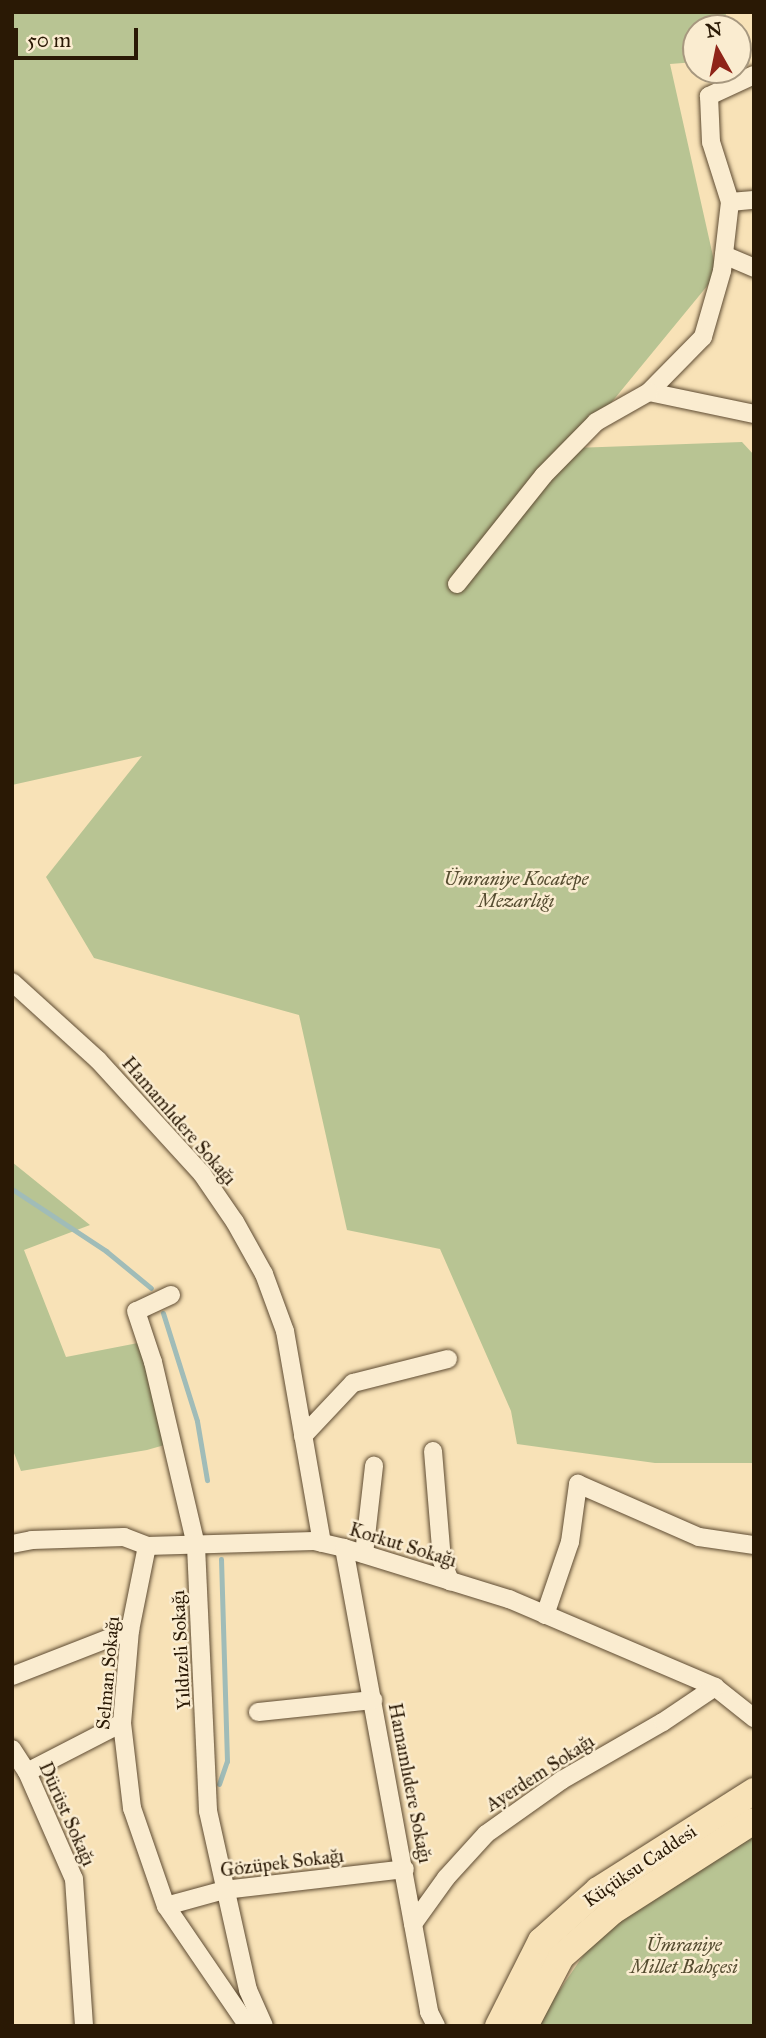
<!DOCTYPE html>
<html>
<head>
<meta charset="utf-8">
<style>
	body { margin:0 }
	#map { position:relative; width:766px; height:2038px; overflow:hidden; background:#f8e2b7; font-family:"IM FELL Great Primer",serif }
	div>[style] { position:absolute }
	.green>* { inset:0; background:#b8c493 }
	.stream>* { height:5px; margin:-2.5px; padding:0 2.5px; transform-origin:2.5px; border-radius:2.5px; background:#a0bcb8 }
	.roads { filter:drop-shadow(0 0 2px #5e4b32) drop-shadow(0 0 2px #5e4b32) }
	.street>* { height:18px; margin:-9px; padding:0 9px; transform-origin:9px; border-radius:9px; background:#faecd0 }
	.primary>* { height:26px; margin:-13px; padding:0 13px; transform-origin:13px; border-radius:13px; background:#f8e2b7 }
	span { translate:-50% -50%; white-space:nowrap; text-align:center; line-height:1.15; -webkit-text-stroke:5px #faecd0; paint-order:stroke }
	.park-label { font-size:19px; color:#554c30; font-style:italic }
	.street-label { font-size:19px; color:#2a1905 }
	.frame { position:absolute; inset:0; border:14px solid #2a1905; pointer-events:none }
	.north { position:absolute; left:682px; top:14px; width:70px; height:70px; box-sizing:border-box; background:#faecd0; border:2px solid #a7987f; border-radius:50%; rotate:351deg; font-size:19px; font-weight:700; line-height:28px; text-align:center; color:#2a1905 }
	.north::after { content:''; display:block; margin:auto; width:24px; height:32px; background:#8f2418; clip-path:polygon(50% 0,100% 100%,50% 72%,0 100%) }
	.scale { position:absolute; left:14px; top:28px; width:124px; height:32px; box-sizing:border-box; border:4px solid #2a1905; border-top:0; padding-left:9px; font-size:21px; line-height:24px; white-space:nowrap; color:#2a1905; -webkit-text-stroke:5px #faecd0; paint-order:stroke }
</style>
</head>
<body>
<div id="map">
	<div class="green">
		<i style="clip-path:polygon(12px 12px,726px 12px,725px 28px,696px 28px,696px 62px,670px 64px,717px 274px,574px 448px,742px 442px,754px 455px,754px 1463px,655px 1463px,517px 1444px,511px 1411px,440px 1249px,347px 1230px,299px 1015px,94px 958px,46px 877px,142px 756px,12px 785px)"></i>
		<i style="clip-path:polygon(12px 1162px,90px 1225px,24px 1250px,66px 1357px,138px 1343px,175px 1442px,147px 1450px,21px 1471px,12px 1448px)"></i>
		<i style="clip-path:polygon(754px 1834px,754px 2026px,540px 2026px,546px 2010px,606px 1922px)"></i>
	</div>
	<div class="stream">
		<i style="left:12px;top:1189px;width:113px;rotate:33.4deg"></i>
		<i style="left:106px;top:1251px;width:58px;rotate:39.4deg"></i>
		<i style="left:163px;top:1313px;width:113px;rotate:72.5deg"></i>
		<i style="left:197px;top:1421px;width:60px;rotate:80.4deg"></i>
		<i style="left:219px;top:1784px;width:24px;rotate:-71deg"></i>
		<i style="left:227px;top:1761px;width:202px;rotate:-91.7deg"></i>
	</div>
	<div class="roads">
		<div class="street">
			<i style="left:754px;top:75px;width:50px;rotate:155deg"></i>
			<i style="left:709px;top:96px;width:46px;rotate:87.5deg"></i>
			<i style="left:711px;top:142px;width:63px;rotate:72.4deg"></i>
			<i style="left:730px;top:202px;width:69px;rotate:96.6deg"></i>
			<i style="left:722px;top:271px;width:69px;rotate:106.1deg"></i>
			<i style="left:703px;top:337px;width:77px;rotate:134.5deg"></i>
			<i style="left:649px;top:392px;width:107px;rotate:11.8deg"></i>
			<i style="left:730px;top:202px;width:24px;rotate:-5deg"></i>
			<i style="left:724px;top:255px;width:33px;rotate:23deg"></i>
			<i style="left:457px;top:584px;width:139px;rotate:-51.4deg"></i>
			<i style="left:544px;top:475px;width:74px;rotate:-45.5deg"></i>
			<i style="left:596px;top:422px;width:61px;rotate:-29.5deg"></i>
			<i style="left:12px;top:982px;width:116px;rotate:42.2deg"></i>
			<i style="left:98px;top:1060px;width:154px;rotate:47.6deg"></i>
			<i style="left:202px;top:1174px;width:58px;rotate:55.5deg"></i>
			<i style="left:235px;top:1222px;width:60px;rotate:60.9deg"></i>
			<i style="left:264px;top:1274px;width:61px;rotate:69.8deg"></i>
			<i style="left:285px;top:1331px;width:215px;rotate:80.1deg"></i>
			<i style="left:171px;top:1295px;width:38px;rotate:155deg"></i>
			<i style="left:136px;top:1311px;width:54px;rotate:71.6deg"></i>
			<i style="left:153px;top:1362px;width:189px;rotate:76.8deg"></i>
			<i style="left:196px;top:1546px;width:265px;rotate:87.4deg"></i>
			<i style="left:208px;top:1811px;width:183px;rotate:77.4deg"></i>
			<i style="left:248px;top:1990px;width:39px;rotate:66deg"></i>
			<i style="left:303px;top:1436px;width:73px;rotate:-46.7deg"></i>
			<i style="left:353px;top:1383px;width:98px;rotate:-14.2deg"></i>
			<i style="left:433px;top:1451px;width:110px;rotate:85.3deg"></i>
			<i style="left:442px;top:1561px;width:22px;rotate:68deg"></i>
			<i style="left:12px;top:1544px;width:20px;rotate:-11deg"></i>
			<i style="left:32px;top:1540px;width:92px;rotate:-1.9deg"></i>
			<i style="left:124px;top:1537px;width:25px;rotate:21deg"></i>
			<i style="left:147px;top:1546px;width:167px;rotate:-1.7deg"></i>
			<i style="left:314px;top:1541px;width:31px;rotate:13deg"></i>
			<i style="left:344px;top:1548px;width:173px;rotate:17.2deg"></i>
			<i style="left:509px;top:1599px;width:224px;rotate:23.1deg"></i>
			<i style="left:715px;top:1687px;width:50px;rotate:38.5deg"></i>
			<i style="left:147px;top:1546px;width:86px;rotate:101.4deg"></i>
			<i style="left:130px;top:1630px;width:93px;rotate:94.9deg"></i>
			<i style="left:122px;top:1723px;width:86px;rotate:83.3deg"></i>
			<i style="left:132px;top:1808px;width:104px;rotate:70.9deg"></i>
			<i style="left:166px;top:1906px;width:145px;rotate:55.7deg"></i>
			<i style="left:344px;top:1548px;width:472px;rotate:79.6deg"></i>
			<i style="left:429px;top:2012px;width:16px;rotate:63deg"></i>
			<i style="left:364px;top:1554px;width:89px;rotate:-83.5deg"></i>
			<i style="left:545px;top:1615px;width:77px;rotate:-71.1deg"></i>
			<i style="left:570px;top:1542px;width:59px;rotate:-82.1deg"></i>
			<i style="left:578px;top:1484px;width:132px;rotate:23.7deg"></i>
			<i style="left:699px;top:1537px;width:56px;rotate:8.3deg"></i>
			<i style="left:12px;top:1676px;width:127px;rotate:-21.3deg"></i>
			<i style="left:258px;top:1712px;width:116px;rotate:-6deg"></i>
			<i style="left:12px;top:1749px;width:27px;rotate:57deg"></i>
			<i style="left:27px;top:1772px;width:117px;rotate:66.3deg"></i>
			<i style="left:74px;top:1879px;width:147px;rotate:86.1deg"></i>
			<i style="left:27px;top:1772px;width:107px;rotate:-27.3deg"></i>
			<i style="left:166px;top:1906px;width:60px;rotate:-15.4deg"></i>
			<i style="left:224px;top:1890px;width:182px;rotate:-6.6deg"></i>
			<i style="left:413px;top:1924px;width:57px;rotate:-54.3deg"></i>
			<i style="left:446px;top:1878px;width:59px;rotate:-47.7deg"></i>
			<i style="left:486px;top:1834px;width:93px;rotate:-35.4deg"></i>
			<i style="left:562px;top:1780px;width:116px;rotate:-29.9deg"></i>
			<i style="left:663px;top:1722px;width:63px;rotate:-33.9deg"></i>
		</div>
		<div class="primary">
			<i style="left:498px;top:2026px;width:95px;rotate:-63.2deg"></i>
			<i style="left:541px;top:1941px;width:76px;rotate:-41.8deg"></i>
			<i style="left:598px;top:1890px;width:185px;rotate:-32.4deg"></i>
			<i style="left:525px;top:2026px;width:78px;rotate:-62.4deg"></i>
			<i style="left:561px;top:1957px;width:69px;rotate:-41.5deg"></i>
			<i style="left:613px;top:1911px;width:167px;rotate:-32.6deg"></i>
		</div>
	</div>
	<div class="park-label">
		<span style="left:516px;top:890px">Ümraniye Kocatepe<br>Mezarlığı</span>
		<span style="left:684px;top:1956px">Ümraniye<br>Millet Bahçesi</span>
	</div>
	<div class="street-label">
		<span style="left:179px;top:1121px;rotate:49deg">Hamamlıdere Sokağı</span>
		<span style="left:403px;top:1545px;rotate:17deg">Korkut Sokağı</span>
		<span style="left:181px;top:1650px;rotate:-93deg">Yıldızeli Sokağı</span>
		<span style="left:108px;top:1673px;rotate:-85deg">Selman Sokağı</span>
		<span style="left:540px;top:1773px;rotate:-33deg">Ayerdem Sokağı</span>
		<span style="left:410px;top:1783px;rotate:79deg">Hamamlıdere Sokağı</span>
		<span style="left:67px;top:1814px;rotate:66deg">Dürüst Sokağı</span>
		<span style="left:282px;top:1863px;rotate:-7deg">Gözüpek Sokağı</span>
		<span style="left:640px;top:1866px;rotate:-34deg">Küçüksu Caddesi</span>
	</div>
	<div class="frame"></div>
	<div class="north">N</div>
	<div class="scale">50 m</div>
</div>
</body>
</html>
